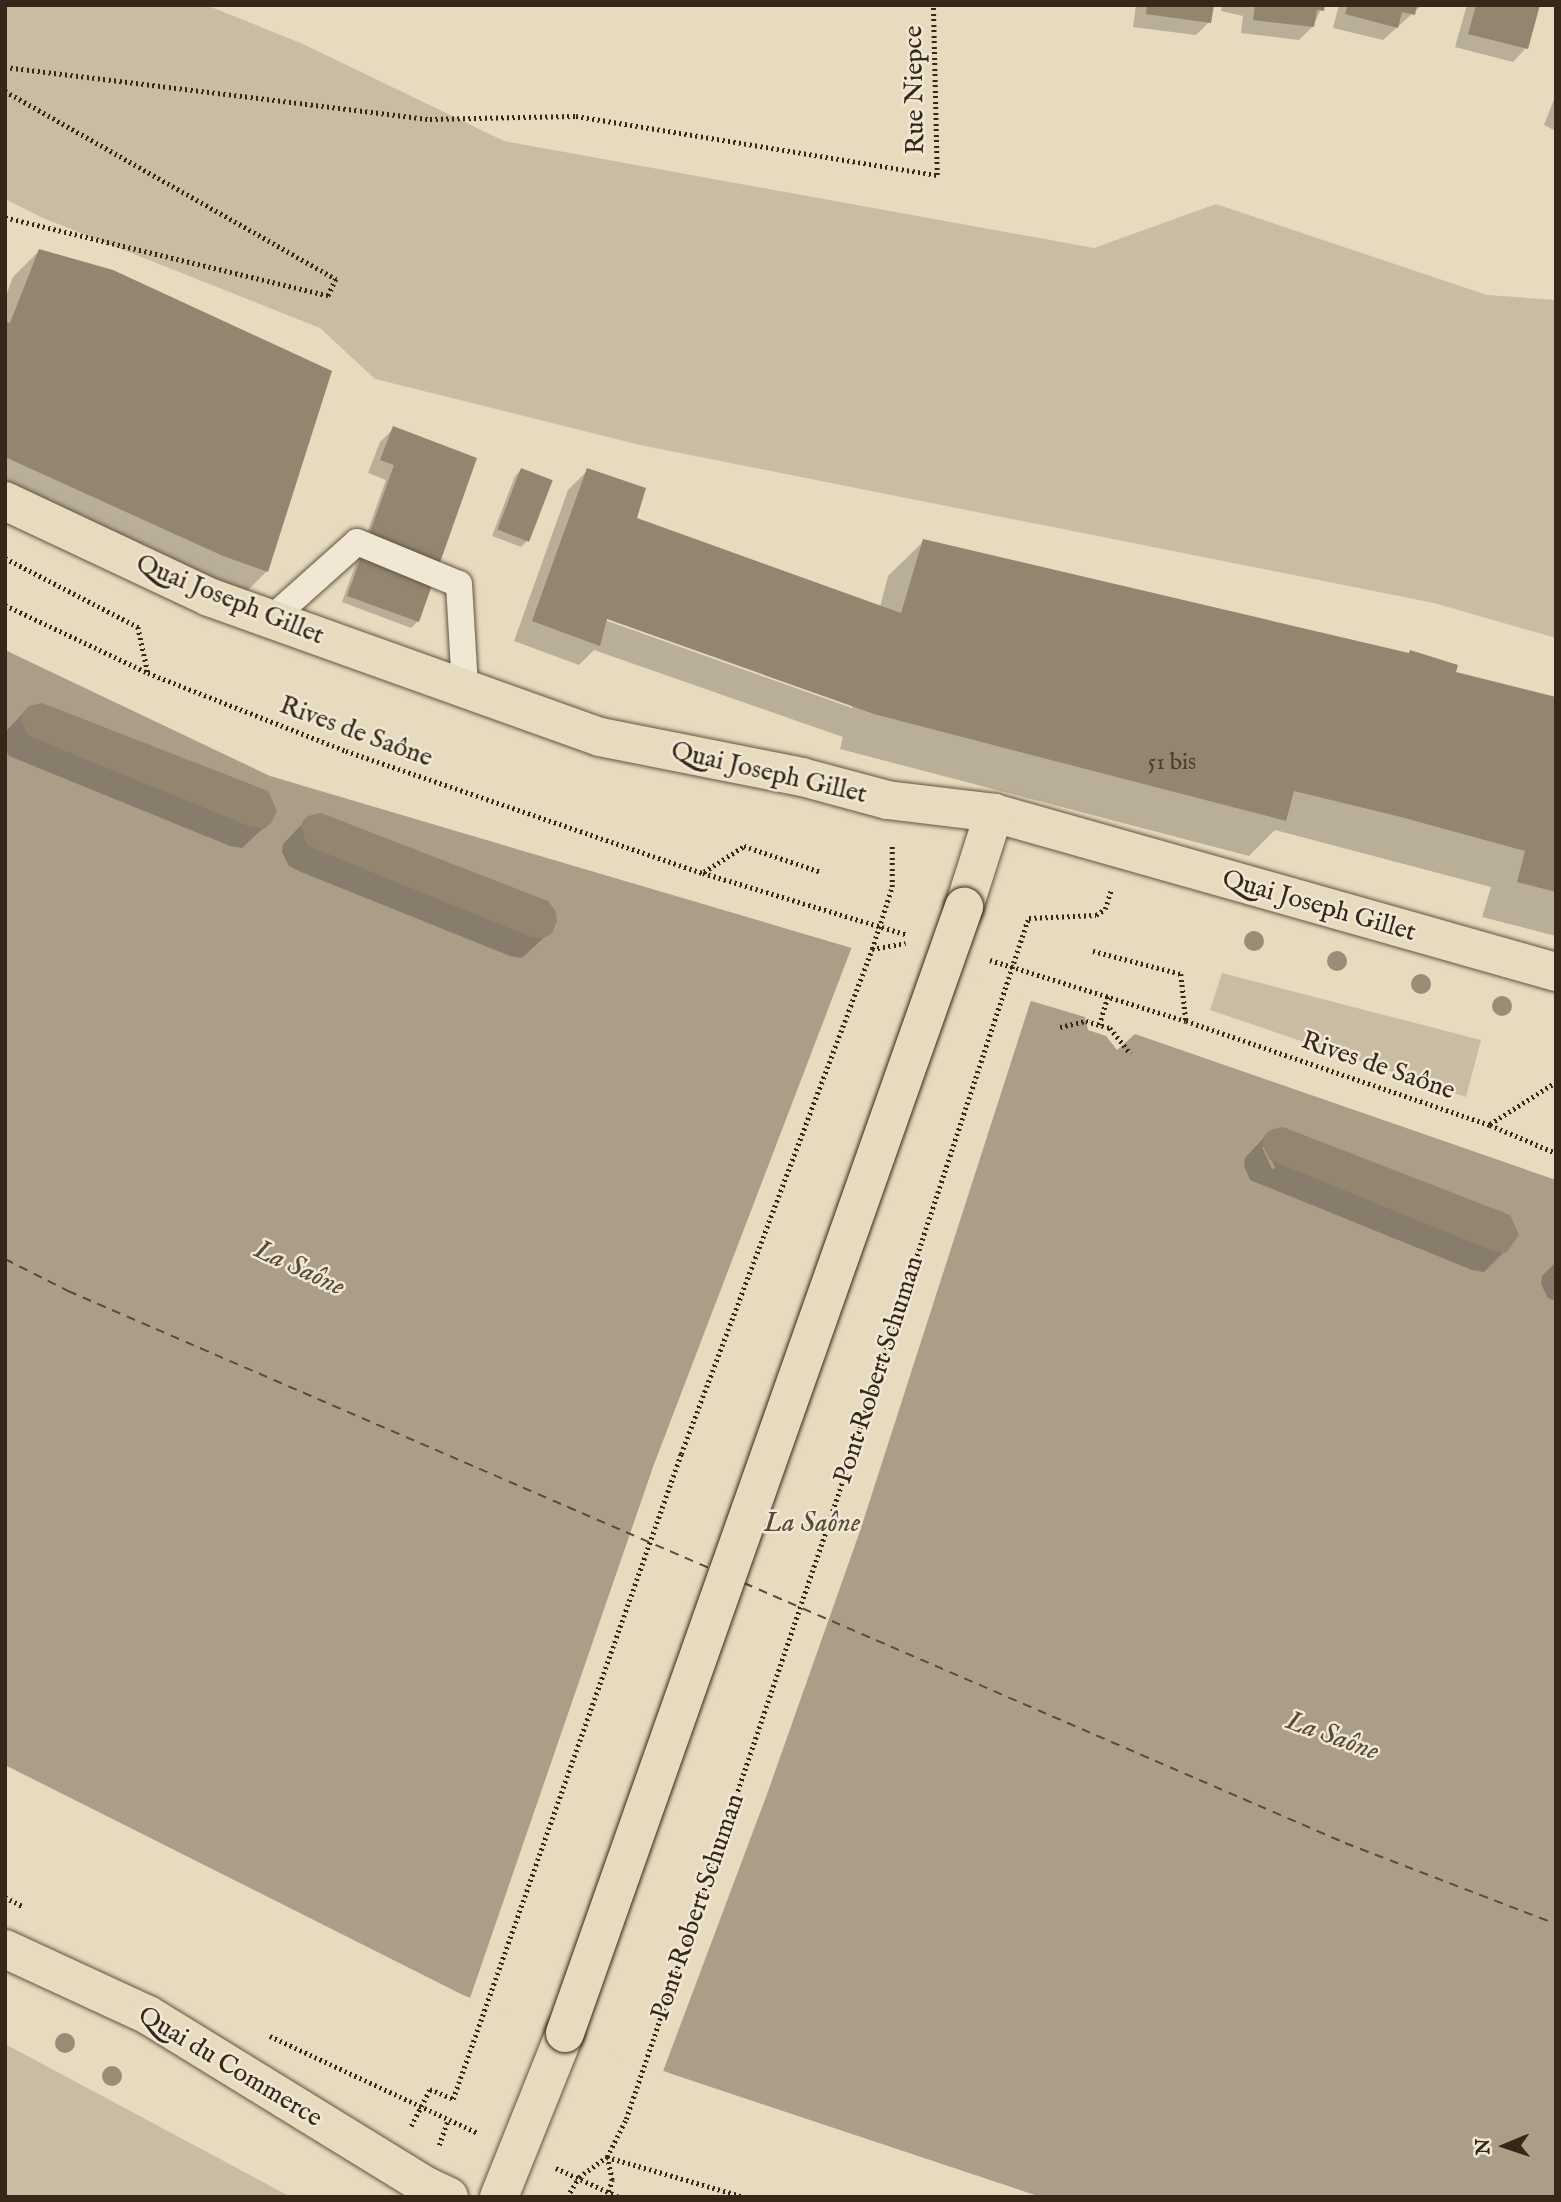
<!DOCTYPE html>
<html>
<head>
<meta charset="utf-8">
<style>
	body { margin:0 }
	#map { position:relative; width:1561px; height:2202px; overflow:hidden; background:#e8dabf; font-family:"IM FELL English",serif }
	div>[style] { position:absolute }
	.green>* { inset:0; background:#cabca3 }
	.water>* { inset:0; background:#ab9d87 }
	.pier>* { inset:0; background:#e8dabf }
	.shadow>* { inset:0; background:#0003 }
	.ferry>* { height:2px; margin-top:-1px; transform-origin:0; background:repeating-linear-gradient(90deg,#594b3a 0 9px,transparent 0 16px) }
	.building>* { inset:0; background:#93856f; transform-origin:0 0 }
	.path>* { height:4.5px; margin-top:-2.25px; transform-origin:0; background:repeating-linear-gradient(90deg,#362819 0 2px,transparent 0 5.5px) }
	.roads { filter:drop-shadow(0 0 2px #625442) drop-shadow(0 0 2px #625442) }
	.service>* { height:26px; margin:-13px; padding:0 13px; transform-origin:13px; border-radius:13px; background:#f0e7d5 }
	.primary>* { height:38px; margin:-19px; padding:0 19px; transform-origin:19px; border-radius:19px; background:#e8dabf }
	.path-bridge>* { height:4.5px; margin-top:-2.25px; transform-origin:0; background:repeating-linear-gradient(90deg,#362819 0 2px,transparent 0 5.5px) }
	.bridges { filter:drop-shadow(0 0 2px #362819) drop-shadow(0 0 2px #362819) }
	.primary-bridge>* { height:38px; margin:-19px; padding:0 19px; transform-origin:19px; border-radius:19px; background:#e8dabf }
	.trees>* { width:20px; height:20px; margin:-10px; border-radius:50%; background:#9a8c77 }
	span { translate:-50% -50%; white-space:nowrap; text-align:center; line-height:1.15; -webkit-text-stroke:5px #f0e7d5; paint-order:stroke }
	.number-label { font-size:23px; color:#4d3f2e }
	.number-label span { -webkit-text-stroke-width:0 }
	.street-label { font-size:26px; color:#362819 }
	.water-label { font-size:28px; color:#594b3a; font-style:italic }
	.frame { position:absolute; inset:0; border:7px solid #362819; pointer-events:none }
	.north { position:absolute; left:1470px; top:2111px; width:70px; height:70px; -webkit-text-stroke:5px #f0e7d5; paint-order:stroke; rotate:268deg; font-size:19px; font-weight:700; line-height:28px; text-align:center; color:#362819 }
	.north::after { content:''; display:block; margin:auto; width:24px; height:32px; background:#362819; clip-path:polygon(50% 0,100% 100%,50% 72%,0 100%) }
</style>
</head>
<body>
<div id="map">
	<div class="green">
		<i style="clip-path:polygon(5px 5px,206px 5px,303px 44px,504px 141px,1094px 248px,1216px 204px,1487px 295px,1556px 300px,1556px 638px,1434px 603px,640px 445px,375px 379px,320px 328px,43px 218px,5px 199px)"></i>
		<i style="clip-path:polygon(1222px 973px,1481px 1040px,1466px 1097px,1210px 1010px)"></i>
		<i style="clip-path:polygon(5px 2044px,291px 2197px,5px 2197px)"></i>
	</div>
	<div class="water">
		<i style="clip-path:polygon(5px 650px,270px 776px,1085px 1017px,1088px 1030px,1106px 1036px,1117px 1050px,1135px 1034px,1556px 1180px,1556px 2197px,1041px 2197px,669px 2073px,463px 1995px,5px 1765px)"></i>
	</div>
	<div class="pier">
		<i style="clip-path:polygon(853px 944px,1032px 997px,860px 1531px,766px 1797px,662px 2074px,469px 2001px,653px 1467px)"></i>
	</div>
	<div class="shadow">
		<i style="clip-path:polygon(1136px 5px,1212px 5px,1209px 22px,1196px 35px,1133px 27px)"></i>
		<i style="clip-path:polygon(1222px 5px,1323px 5px,1313px 26px,1299px 40px,1241px 33px,1243px 16px,1221px 11px)"></i>
		<i style="clip-path:polygon(1339px 5px,1422px 5px,1383px 40px,1333px 28px)"></i>
		<i style="clip-path:polygon(1467px 5px,1538px 5px,1526px 48px,1513px 62px,1455px 47px)"></i>
		<i style="clip-path:polygon(1556px 94px,1556px 131px,1544px 125px)"></i>
		<i style="clip-path:polygon(39px 251px,267px 571px,241px 597px,5px 494px,5px 298px,13px 277px)"></i>
		<i style="clip-path:polygon(394px 428px,418px 621px,411px 628px,342px 602px,386px 480px,368px 473px,380px 442px)"></i>
		<i style="clip-path:polygon(521px 470px,527px 541px,521px 547px,492px 536px,515px 476px)"></i>
		<i style="clip-path:polygon(evenodd,588px 470px,635px 519px,880px 607px,888px 576px,924px 541px,1407px 655px,1410px 652px,1454px 673px,1556px 698px,1556px 936px,1482px 917px,1491px 887px,1275px 830px,1249px 856px,840px 749px,843px 737px,594px 650px,579px 665px,514px 641px,568px 490px,588px 470px,600px 615px,852px 704px,852px 708px,599px 618px,600px 615px)"></i>
		<i style="clip-path:polygon(42px 705px,267px 792px,270px 822px,242px 848px,230px 846px,9px 756px,5px 748px,5px 732px,29px 707px)"></i>
		<i style="clip-path:polygon(309px 817px,550px 932px,522px 958px,510px 956px,301px 872px,289px 866px,282px 852px,283px 844px)"></i>
		<i style="clip-path:polygon(evenodd,1283px 1129px,1508px 1217px,1504px 1252px,1484px 1272px,1472px 1270px,1250px 1180px,1244px 1166px,1245px 1158px,1270px 1131px,1283px 1129px,1262px 1147px,1266px 1147px,1275px 1168px,1272px 1169px,1262px 1147px)"></i>
		<i style="clip-path:polygon(1556px 1262px,1556px 1301px,1548px 1298px,1541px 1284px,1542px 1276px)"></i>
	</div>
	<div class="ferry">
		<i style="left:5px;top:1259px;width:71px;rotate:26.9deg"></i>
		<i style="left:68px;top:1291px;width:698px;rotate:23.37deg"></i>
		<i style="left:744px;top:1583px;width:655px;rotate:23.39deg"></i>
		<i style="left:1345px;top:1843px;width:226px;rotate:21deg"></i>
	</div>
	<div class="building">
		<i style="clip-path:polygon(1147px 5px,1214px 5px,1211px 23px,1146px 14px)"></i>
		<i style="clip-path:polygon(1255px 5px,1325px 5px,1324px 11px,1317px 10px,1314px 27px,1253px 20px)"></i>
		<i style="clip-path:polygon(1348px 5px,1417px 5px,1415px 15px,1402px 12px,1398px 28px,1345px 14px)"></i>
		<i style="clip-path:polygon(1476px 5px,1540px 5px,1528px 49px,1468px 34px)"></i>
		<i style="clip-path:polygon(39px 249px,113px 270px,332px 371px,268px 572px,223px 556px,5px 457px,5px 321px,10px 323px)"></i>
		<i style="clip-path:polygon(393px 426px,477px 458px,419px 622px,347px 596px,394px 465px,380px 460px)"></i>
		<i style="left:521px;top:468px;width:34px;height:66px;rotate:21deg"></i>
		<i style="clip-path:polygon(587px 468px,646px 488px,637px 518px,901px 613px,923px 539px,1409px 653px,1410px 650px,1458px 665px,1456px 672px,1556px 697px,1556px 892px,1517px 882px,1525px 851px,1401px 817px,1294px 791px,1286px 821px,874px 714px,607px 619px,600px 646px,532px 621px)"></i>
		<i style="clip-path:polygon(42px 703px,268px 791px,277px 811px,271px 823px,264px 829px,251px 827px,29px 736px,21px 721px,23px 712px,29px 706px)"></i>
		<i style="clip-path:polygon(321px 813px,548px 901px,556px 912px,557px 921px,552px 933px,544px 938px,531px 937px,308px 846px,302px 831px,302px 822px,308px 816px)"></i>
		<i style="clip-path:polygon(1283px 1127px,1510px 1215px,1519px 1235px,1506px 1253px,1493px 1251px,1270px 1160px,1263px 1146px,1264px 1136px,1270px 1130px)"></i>
	</div>
	<div class="path">
		<i style="left:5px;top:67px;width:428px;rotate:7deg"></i>
		<i style="left:430px;top:119px;width:146px;rotate:-1.2deg"></i>
		<i style="left:576px;top:116px;width:366px;rotate:9.3deg"></i>
		<i style="left:937px;top:175px;width:170px;rotate:-91.3deg"></i>
		<i style="left:5px;top:91px;width:381px;rotate:29.6deg"></i>
		<i style="left:336px;top:279px;width:19px;rotate:115deg"></i>
		<i style="left:328px;top:296px;width:332px;rotate:-166.4deg"></i>
		<i style="left:5px;top:558px;width:150px;rotate:27.4deg"></i>
		<i style="left:138px;top:627px;width:47px;rotate:77.7deg"></i>
		<i style="left:5px;top:605px;width:158px;rotate:25.4deg"></i>
		<i style="left:148px;top:673px;width:213px;rotate:21.5deg"></i>
		<i style="left:346px;top:751px;width:377px;rotate:18.9deg"></i>
		<i style="left:703px;top:873px;width:214px;rotate:16.8deg"></i>
		<i style="left:704px;top:872px;width:48px;rotate:-33deg"></i>
		<i style="left:744px;top:846px;width:81px;rotate:18.7deg"></i>
		<i style="left:892px;top:887px;width:42px;rotate:-90deg"></i>
		<i style="left:1027px;top:922px;width:4px;rotate:-63deg"></i>
		<i style="left:1029px;top:918px;width:67px;rotate:-2.6deg"></i>
		<i style="left:1096px;top:915px;width:11px;rotate:-34deg"></i>
		<i style="left:1105px;top:909px;width:19px;rotate:-72deg"></i>
		<i style="left:1093px;top:951px;width:91px;rotate:14.6deg"></i>
		<i style="left:1181px;top:974px;width:47px;rotate:83.9deg"></i>
		<i style="left:990px;top:960px;width:205px;rotate:17.3deg"></i>
		<i style="left:1186px;top:1021px;width:321px;rotate:18.9deg"></i>
		<i style="left:1490px;top:1125px;width:72px;rotate:23deg"></i>
		<i style="left:1099px;top:1025px;width:31px;rotate:-73deg"></i>
		<i style="left:1060px;top:1027px;width:27px;rotate:-13deg"></i>
		<i style="left:1086px;top:1021px;width:25px;rotate:16deg"></i>
		<i style="left:1110px;top:1028px;width:33px;rotate:51deg"></i>
		<i style="left:1490px;top:1124px;width:78px;rotate:-32.5deg"></i>
		<i style="left:5px;top:1897px;width:21px;rotate:28deg"></i>
		<i style="left:270px;top:2036px;width:230px;rotate:25deg"></i>
		<i style="left:411px;top:2126px;width:42px;rotate:-62.8deg"></i>
		<i style="left:430px;top:2089px;width:25px;rotate:23deg"></i>
		<i style="left:453px;top:2099px;width:684px;rotate:-70.53deg"></i>
		<i style="left:681px;top:1454px;width:540px;rotate:-69.28deg"></i>
		<i style="left:872px;top:949px;width:34px;rotate:-10deg"></i>
		<i style="left:439px;top:2145px;width:27px;rotate:-70deg"></i>
		<i style="left:556px;top:2168px;width:69px;rotate:24.7deg"></i>
		<i style="left:567px;top:2197px;width:23px;rotate:-59deg"></i>
		<i style="left:579px;top:2177px;width:34px;rotate:-36deg"></i>
		<i style="left:607px;top:2157px;width:42px;rotate:-63.4deg"></i>
		<i style="left:607px;top:2197px;width:18px;rotate:-74deg"></i>
		<i style="left:612px;top:2180px;width:24px;rotate:-102deg"></i>
		<i style="left:607px;top:2157px;width:144px;rotate:16.2deg"></i>
	</div>
	<div class="roads">
		<div class="service">
			<i style="left:271px;top:619px;width:115px;rotate:-41.8deg"></i>
			<i style="left:357px;top:542px;width:110px;rotate:22.4deg"></i>
			<i style="left:459px;top:584px;width:104px;rotate:86.7deg"></i>
		</div>
		<div class="primary">
			<i style="left:5px;top:501px;width:225px;rotate:25.2deg"></i>
			<i style="left:209px;top:597px;width:415px;rotate:19.7deg"></i>
			<i style="left:600px;top:737px;width:206px;rotate:11.2deg"></i>
			<i style="left:802px;top:777px;width:88px;rotate:15.1deg"></i>
			<i style="left:887px;top:800px;width:108px;rotate:6.9deg"></i>
			<i style="left:994px;top:813px;width:584px;rotate:15.8deg"></i>
			<i style="left:964px;top:907px;width:99px;rotate:-72.3deg"></i>
			<i style="left:5px;top:1949px;width:157px;rotate:24.8deg"></i>
			<i style="left:148px;top:2015px;width:329px;rotate:31.6deg"></i>
			<i style="left:428px;top:2187px;width:23px;rotate:25deg"></i>
			<i style="left:499px;top:2197px;width:177px;rotate:-68.1deg"></i>
		</div>
	</div>
	<div class="path-bridge">
		<i style="left:872px;top:949px;width:65px;rotate:-72.1deg"></i>
		<i style="left:626px;top:2119px;width:631px;rotate:-71.22deg"></i>
		<i style="left:829px;top:1522px;width:632px;rotate:-71.74deg"></i>
	</div>
	<div class="bridges">
		<div class="primary-bridge">
			<i style="left:565px;top:2033px;width:1195px;rotate:-70.49deg"></i>
		</div>
	</div>
	<div class="trees">
		<i style="left:1254px;top:941px"></i>
		<i style="left:1337px;top:961px"></i>
		<i style="left:1421px;top:984px"></i>
		<i style="left:1502px;top:1006px"></i>
		<i style="left:65px;top:2043px"></i>
		<i style="left:112px;top:2076px"></i>
	</div>
	<div class="number-label">
		<span style="left:1172px;top:763px">51 bis</span>
	</div>
	<div class="street-label">
		<span style="left:915px;top:90px;rotate:-91deg">Rue Niepce</span>
		<span style="left:230px;top:600px;rotate:22deg">Quai Joseph Gillet</span>
		<span style="left:356px;top:732px;rotate:20deg">Rives de Saône</span>
		<span style="left:769px;top:773px;rotate:13deg">Quai Joseph Gillet</span>
		<span style="left:1319px;top:906px;rotate:16deg">Quai Joseph Gillet</span>
		<span style="left:1378px;top:1066px;rotate:19deg">Rives de Saône</span>
		<span style="left:879px;top:1370px;rotate:-72deg">Pont Robert Schuman</span>
		<span style="left:698px;top:1907px;rotate:-71deg">Pont Robert Schuman</span>
		<span style="left:230px;top:2067px;rotate:31deg">Quai du Commerce</span>
	</div>
	<div class="water-label">
		<span style="left:299px;top:1269px;rotate:25deg">La Saône</span>
		<span style="left:812px;top:1524px">La Saône</span>
		<span style="left:1332px;top:1737px;rotate:20deg">La Saône</span>
	</div>
	<div class="frame"></div>
	<div class="north">N</div>
</div>
</body>
</html>
